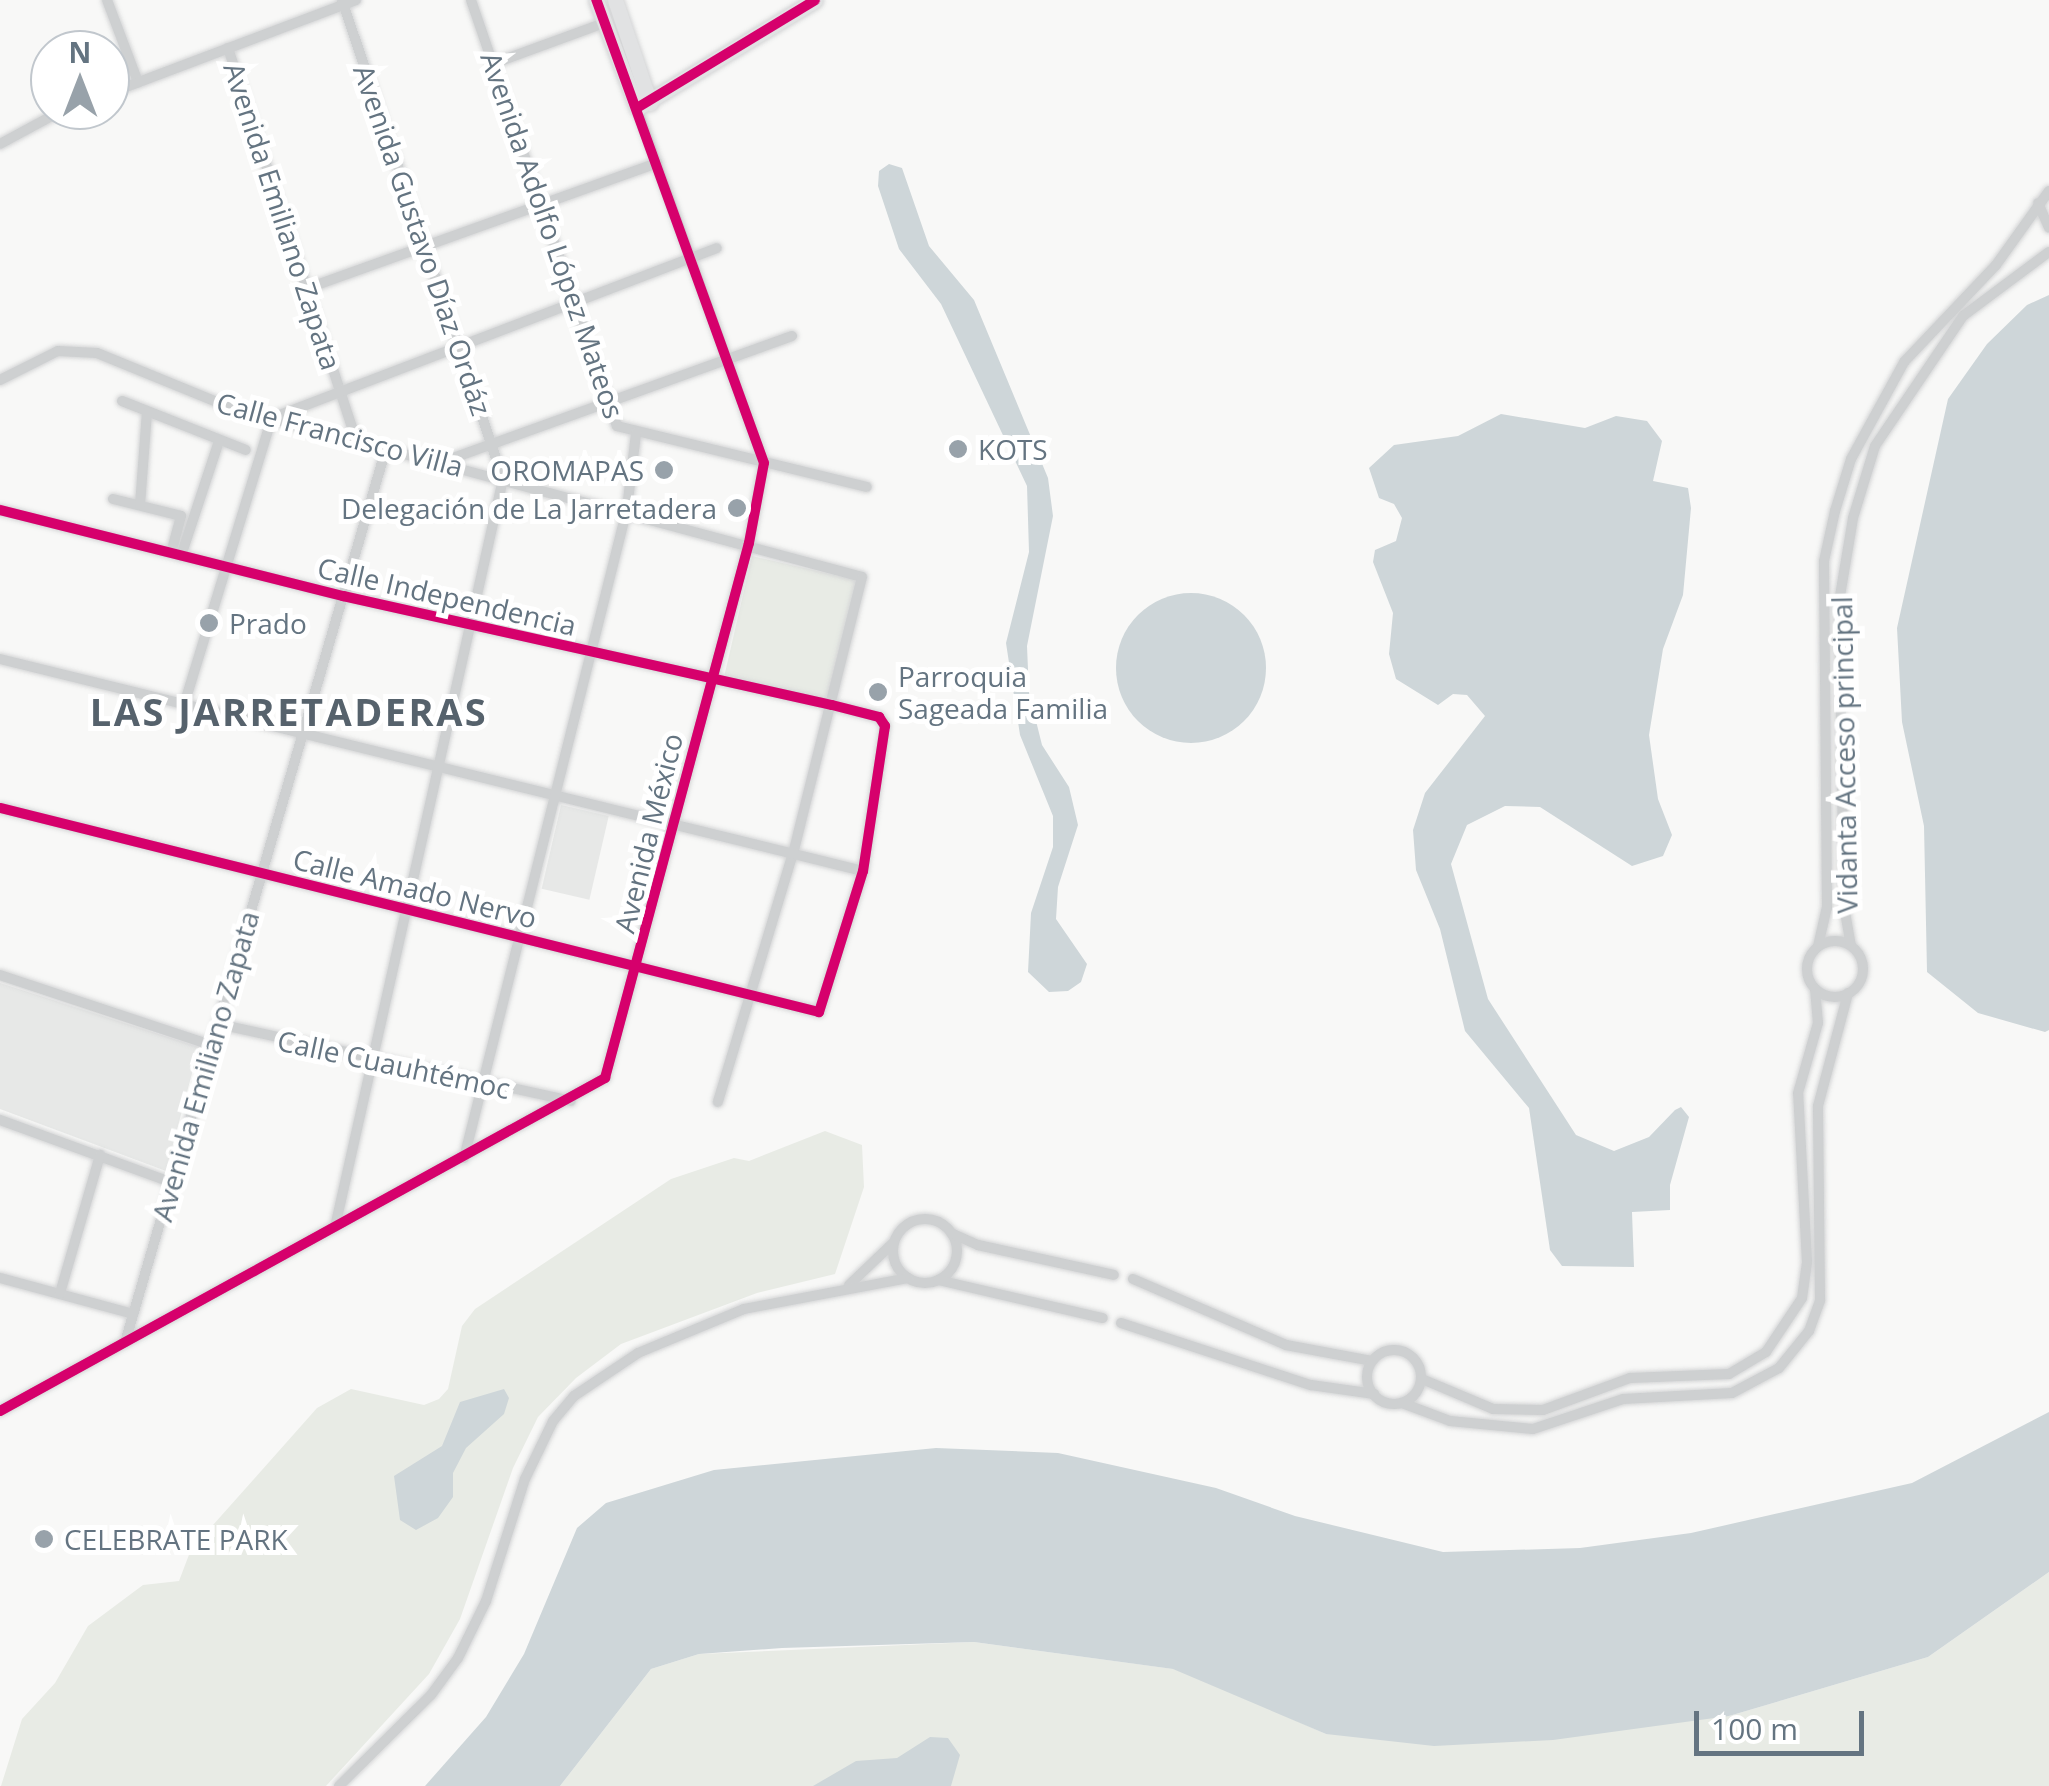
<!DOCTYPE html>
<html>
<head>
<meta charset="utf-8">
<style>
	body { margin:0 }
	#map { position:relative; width:2049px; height:1786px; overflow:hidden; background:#f8f8f7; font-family:"Open Sans",sans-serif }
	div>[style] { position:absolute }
	.built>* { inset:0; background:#e7e8e7; transform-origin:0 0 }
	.green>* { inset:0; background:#e8ebe5; transform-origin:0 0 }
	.water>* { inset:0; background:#ced6d9 }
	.round { border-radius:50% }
	.roads { filter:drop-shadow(0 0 2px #d4d5d6) drop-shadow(0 0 2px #d4d5d6) }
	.street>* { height:10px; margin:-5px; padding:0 5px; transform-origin:5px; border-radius:5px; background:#ced0d1 }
	.street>.ring { margin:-5px; padding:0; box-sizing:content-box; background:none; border:10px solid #ced0d1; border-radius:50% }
	.secondary>* { height:15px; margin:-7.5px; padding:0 7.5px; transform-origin:7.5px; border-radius:7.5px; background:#e1e2e3 }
	.cycleway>* { height:10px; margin:-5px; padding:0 5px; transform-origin:5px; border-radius:5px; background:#d6006c }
	.dots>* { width:28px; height:28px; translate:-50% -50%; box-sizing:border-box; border:5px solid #fff; border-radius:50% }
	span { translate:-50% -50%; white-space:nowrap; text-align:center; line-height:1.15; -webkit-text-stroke:10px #fff; paint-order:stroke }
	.street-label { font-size:28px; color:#647481 }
	.poi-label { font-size:28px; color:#647481 }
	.left { translate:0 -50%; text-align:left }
	.right { translate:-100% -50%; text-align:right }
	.district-label { font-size:38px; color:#56626c; font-weight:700; letter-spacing:2.5px }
	.north { position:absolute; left:30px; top:30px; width:100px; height:100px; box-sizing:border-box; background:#fff; border:2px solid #c1c7cd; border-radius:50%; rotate:0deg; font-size:28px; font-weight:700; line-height:40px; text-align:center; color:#647481 }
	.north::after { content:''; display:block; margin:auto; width:35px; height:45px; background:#98a2aa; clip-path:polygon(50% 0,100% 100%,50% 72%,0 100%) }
	.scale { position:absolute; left:1694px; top:1711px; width:170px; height:45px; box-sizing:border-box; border:5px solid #647481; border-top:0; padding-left:12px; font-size:30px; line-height:35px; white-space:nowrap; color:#647481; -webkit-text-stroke:8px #fff; paint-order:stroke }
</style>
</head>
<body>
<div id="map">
	<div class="built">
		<i style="left:561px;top:805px;width:49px;height:86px;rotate:13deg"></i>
		<i style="clip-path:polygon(0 983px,199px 1047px,166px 1171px,0 1109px)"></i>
	</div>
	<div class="green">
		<i style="left:752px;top:556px;width:109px;height:123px;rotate:13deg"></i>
		<i style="clip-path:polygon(825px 1131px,862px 1145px,864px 1187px,835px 1274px,757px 1293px,621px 1344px,576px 1378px,538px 1417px,513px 1468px,460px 1619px,429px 1674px,326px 1786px,1px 1786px,22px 1719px,55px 1683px,88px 1626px,143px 1585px,179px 1581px,198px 1531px,213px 1525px,317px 1408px,351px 1389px,424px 1405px,439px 1399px,448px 1389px,462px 1326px,475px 1309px,671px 1179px,734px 1158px,749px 1161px)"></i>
		<i style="clip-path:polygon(2049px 1572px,2049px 1786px,560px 1786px,651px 1669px,699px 1654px,974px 1642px,1181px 1670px,1326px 1734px,1729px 1716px,1928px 1657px)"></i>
	</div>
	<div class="water">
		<i style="clip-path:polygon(889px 164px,902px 168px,929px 246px,974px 300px,1048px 478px,1053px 516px,1027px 646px,1029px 693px,1042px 745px,1069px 787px,1078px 825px,1058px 887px,1056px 919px,1087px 964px,1081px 982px,1068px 991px,1049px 992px,1028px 972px,1031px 913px,1053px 847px,1053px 816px,1020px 735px,1006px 643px,1029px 552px,1027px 486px,941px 304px,899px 249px,878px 186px,879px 171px)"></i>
		<i style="clip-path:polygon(2049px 295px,2049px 1030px,2045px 1032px,1978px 1013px,1927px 972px,1924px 826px,1902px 722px,1897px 628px,1948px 399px,1987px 344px,2027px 305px)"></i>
		<i style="clip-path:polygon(1501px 414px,1585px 428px,1616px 416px,1647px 421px,1662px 441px,1653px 481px,1688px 488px,1691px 508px,1683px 595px,1663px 649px,1649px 735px,1658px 799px,1672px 835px,1663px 856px,1632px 866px,1540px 807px,1505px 806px,1467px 825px,1451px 864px,1488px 999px,1576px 1135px,1614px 1151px,1649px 1137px,1675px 1110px,1681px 1107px,1689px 1117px,1670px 1185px,1670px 1210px,1632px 1212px,1634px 1267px,1562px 1266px,1550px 1250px,1529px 1108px,1465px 1031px,1440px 929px,1416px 870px,1413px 830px,1425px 793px,1485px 716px,1467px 695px,1453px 694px,1438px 705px,1396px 679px,1389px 654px,1393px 613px,1373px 562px,1375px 550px,1396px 541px,1402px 518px,1394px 504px,1379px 498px,1369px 468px,1394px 445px,1458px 436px)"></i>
		<i class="round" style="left:1116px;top:593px;width:150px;height:150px"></i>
		<i style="clip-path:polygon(504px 1389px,509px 1398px,504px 1414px,466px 1448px,453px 1473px,453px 1497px,438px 1518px,416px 1530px,400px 1520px,394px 1476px,442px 1446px,460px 1402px)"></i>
		<i style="clip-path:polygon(2049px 1412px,2049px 1572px,1928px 1657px,1729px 1716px,1553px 1740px,1434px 1746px,1326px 1734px,1173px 1669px,974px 1642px,782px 1648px,699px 1654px,651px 1669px,560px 1786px,425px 1786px,486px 1717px,524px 1654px,577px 1528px,606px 1503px,714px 1470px,936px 1448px,1058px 1453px,1216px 1488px,1295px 1516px,1443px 1552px,1580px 1548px,1691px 1533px,1912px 1483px)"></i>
		<i style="clip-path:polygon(930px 1737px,948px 1738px,960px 1755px,951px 1786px,813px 1786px,856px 1761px,897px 1758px)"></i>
	</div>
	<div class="roads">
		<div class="street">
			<i style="left:107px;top:0;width:88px;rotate:69.3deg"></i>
			<i style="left:471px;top:0;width:450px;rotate:71.1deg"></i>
			<i style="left:617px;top:426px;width:257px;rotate:13.7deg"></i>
			<i style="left:228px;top:48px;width:412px;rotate:71.9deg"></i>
			<i style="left:492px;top:64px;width:119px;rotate:-20.1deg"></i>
			<i style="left:110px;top:93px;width:263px;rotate:-20.7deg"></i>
			<i style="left:0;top:144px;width:72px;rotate:-28.4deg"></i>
			<i style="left:2038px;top:203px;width:27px;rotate:66deg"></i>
			<i style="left:308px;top:288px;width:371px;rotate:-19.7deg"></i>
			<i style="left:0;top:380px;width:65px;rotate:-26.6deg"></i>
			<i style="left:58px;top:351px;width:39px;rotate:3deg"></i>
			<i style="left:97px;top:353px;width:143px;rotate:22.2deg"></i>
			<i style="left:229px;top:407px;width:655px;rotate:15.03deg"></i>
			<i style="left:862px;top:577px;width:284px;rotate:104deg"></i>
			<i style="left:793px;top:853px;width:260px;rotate:106.8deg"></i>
			<i style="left:122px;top:401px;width:133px;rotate:21.6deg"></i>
			<i style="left:442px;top:462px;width:372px;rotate:-19.8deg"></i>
			<i style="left:113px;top:499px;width:70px;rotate:14deg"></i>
			<i style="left:181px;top:516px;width:38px;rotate:105deg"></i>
			<i style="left:140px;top:505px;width:93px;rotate:-85.7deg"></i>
			<i style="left:0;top:510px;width:354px;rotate:14.1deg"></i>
			<i style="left:343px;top:596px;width:501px;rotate:12.57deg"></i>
			<i style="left:832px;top:705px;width:49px;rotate:14.3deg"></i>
			<i style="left:879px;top:717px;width:11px;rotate:56deg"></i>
			<i style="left:885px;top:726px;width:147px;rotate:98.6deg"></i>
			<i style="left:863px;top:871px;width:148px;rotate:107.3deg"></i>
			<i style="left:819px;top:1012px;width:844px;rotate:-166.01deg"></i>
			<i style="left:181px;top:556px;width:121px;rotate:-71.7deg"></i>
			<i style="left:0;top:659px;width:889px;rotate:13.8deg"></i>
			<i style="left:184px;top:705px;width:300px;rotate:-73deg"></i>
			<i style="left:272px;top:418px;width:476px;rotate:-20.9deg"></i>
			<i class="ring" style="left:1807px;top:941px;width:46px;height:46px"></i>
			<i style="left:1818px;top:946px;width:39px;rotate:-77deg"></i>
			<i style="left:1827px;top:908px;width:347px;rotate:-90.5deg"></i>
			<i style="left:1824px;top:561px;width:51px;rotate:-77.6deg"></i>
			<i style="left:1835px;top:511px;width:54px;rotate:-72.9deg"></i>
			<i style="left:1851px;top:459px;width:111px;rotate:-61.3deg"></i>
			<i style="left:1904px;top:362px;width:134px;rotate:-46.5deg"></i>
			<i style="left:1996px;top:265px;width:91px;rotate:-54.4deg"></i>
			<i style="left:1851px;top:946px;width:39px;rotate:-100deg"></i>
			<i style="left:1844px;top:908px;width:306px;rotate:-90.9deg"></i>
			<i style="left:1839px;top:602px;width:85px;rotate:-80.5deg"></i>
			<i style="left:1853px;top:518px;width:75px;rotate:-73deg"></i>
			<i style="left:1875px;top:446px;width:157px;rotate:-55.9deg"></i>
			<i style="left:1963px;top:316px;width:107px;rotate:-36.7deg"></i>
			<i style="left:0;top:975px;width:221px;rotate:18.4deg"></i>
			<i style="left:218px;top:1024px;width:361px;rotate:12.3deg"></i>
			<i style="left:0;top:1120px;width:181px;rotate:20deg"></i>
			<i style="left:464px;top:1158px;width:669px;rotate:-75.9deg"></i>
			<i style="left:627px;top:509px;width:77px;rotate:-83.2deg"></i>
			<i class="ring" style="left:893px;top:1219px;width:54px;height:54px"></i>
			<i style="left:335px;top:1227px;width:767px;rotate:-77.34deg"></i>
			<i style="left:503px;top:479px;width:505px;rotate:-108.58deg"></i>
			<i style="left:951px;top:1233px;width:30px;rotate:24deg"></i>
			<i style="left:978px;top:1245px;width:139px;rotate:12.4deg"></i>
			<i style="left:0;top:1278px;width:138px;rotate:15.1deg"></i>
			<i style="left:1133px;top:1279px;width:167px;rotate:23.3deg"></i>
			<i style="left:1286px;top:1345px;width:87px;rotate:10.5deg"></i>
			<i style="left:938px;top:1280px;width:169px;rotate:13deg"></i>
			<i style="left:849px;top:1285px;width:61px;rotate:-43.7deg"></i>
			<i style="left:60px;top:1293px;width:144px;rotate:-73.8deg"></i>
			<i style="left:1121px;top:1323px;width:200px;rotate:18.1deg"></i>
			<i style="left:1311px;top:1385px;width:64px;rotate:8.1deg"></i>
			<i style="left:126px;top:1339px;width:927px;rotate:-73.72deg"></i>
			<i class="ring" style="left:1367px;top:1350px;width:44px;height:44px"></i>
			<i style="left:1422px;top:1379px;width:77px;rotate:22.9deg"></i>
			<i style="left:1493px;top:1409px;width:50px;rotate:1.1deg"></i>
			<i style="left:1543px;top:1410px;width:93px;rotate:-20.2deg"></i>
			<i style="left:1630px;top:1378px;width:99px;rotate:-2.3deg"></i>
			<i style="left:1729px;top:1374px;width:43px;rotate:-30.7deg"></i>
			<i style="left:1766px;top:1352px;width:65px;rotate:-56.3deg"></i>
			<i style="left:1802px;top:1298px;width:36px;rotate:-82deg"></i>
			<i style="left:1807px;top:1262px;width:169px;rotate:-93deg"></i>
			<i style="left:1798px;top:1093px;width:73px;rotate:-74.1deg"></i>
			<i style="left:1818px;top:1023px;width:34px;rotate:-95deg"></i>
			<i style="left:1402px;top:1403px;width:51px;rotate:20.6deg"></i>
			<i style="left:1450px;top:1421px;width:83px;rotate:5.5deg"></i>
			<i style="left:1533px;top:1429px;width:95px;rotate:-18.4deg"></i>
			<i style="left:1623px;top:1399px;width:109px;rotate:-3.2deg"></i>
			<i style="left:1732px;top:1393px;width:53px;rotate:-28deg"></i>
			<i style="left:1779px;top:1368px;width:48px;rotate:-51deg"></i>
			<i style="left:1809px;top:1331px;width:33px;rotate:-70deg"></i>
			<i style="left:1820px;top:1300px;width:194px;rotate:-90.6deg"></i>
			<i style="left:1818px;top:1106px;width:117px;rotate:-75.1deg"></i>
			<i style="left:0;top:1411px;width:691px;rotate:-28.83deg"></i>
			<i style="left:605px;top:1078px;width:554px;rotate:-74.94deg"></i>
			<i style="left:749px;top:543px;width:81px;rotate:-79.4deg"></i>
			<i style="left:764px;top:463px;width:377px;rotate:-109.7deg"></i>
			<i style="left:339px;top:1786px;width:129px;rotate:-44.7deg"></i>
			<i style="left:431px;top:1695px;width:46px;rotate:-53.9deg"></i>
			<i style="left:458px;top:1658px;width:64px;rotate:-63.8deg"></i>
			<i style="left:486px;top:1601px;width:128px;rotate:-72.3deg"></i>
			<i style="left:525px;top:1479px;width:64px;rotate:-64.2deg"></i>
			<i style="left:553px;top:1421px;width:33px;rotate:-50deg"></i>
			<i style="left:574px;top:1396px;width:77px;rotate:-33.9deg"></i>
			<i style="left:638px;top:1353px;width:115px;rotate:-22.5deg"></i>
			<i style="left:744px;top:1309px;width:167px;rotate:-10.7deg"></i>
		</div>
		<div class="secondary">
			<i style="left:596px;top:0;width:116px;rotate:69.2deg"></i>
			<i style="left:637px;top:108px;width:208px;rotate:-31.2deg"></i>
			<i style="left:615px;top:0;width:109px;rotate:71.2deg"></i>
		</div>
	</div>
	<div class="cycleway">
		<i style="left:637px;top:108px;width:208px;rotate:-31.2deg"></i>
		<i style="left:0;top:510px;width:354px;rotate:14.1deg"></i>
		<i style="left:343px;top:596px;width:501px;rotate:12.57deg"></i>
		<i style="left:832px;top:705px;width:49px;rotate:14.3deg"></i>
		<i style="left:879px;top:717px;width:11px;rotate:56deg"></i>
		<i style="left:885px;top:726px;width:147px;rotate:98.6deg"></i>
		<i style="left:863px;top:871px;width:148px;rotate:107.3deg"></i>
		<i style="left:819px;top:1012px;width:844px;rotate:-166.01deg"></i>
		<i style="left:0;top:1411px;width:691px;rotate:-28.83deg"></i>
		<i style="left:605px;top:1078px;width:554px;rotate:-74.94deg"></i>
		<i style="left:749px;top:543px;width:81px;rotate:-79.4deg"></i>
		<i style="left:764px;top:463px;width:493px;rotate:-109.9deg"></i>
	</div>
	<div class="dots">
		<i style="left:958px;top:449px;background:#98a2aa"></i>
		<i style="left:664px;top:470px;background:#98a2aa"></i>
		<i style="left:737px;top:508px;background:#98a2aa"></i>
		<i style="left:209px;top:623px;background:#98a2aa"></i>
		<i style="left:878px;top:692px;background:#98a2aa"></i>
		<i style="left:44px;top:1539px;background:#98a2aa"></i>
	</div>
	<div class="street-label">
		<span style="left:283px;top:216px;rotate:72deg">Avenida Emiliano Zapata</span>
		<span style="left:553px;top:235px;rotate:71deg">Avenida Adolfo López Mateos</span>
		<span style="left:423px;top:240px;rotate:71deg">Avenida Gustavo Díaz Ordáz</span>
		<span style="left:340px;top:434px;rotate:15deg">Calle Francisco Villa</span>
		<span style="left:447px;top:596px;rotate:13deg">Calle Independencia</span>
		<span style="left:1844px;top:755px;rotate:-91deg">Vidanta Acceso principal</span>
		<span style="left:648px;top:833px;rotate:-76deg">Avenida México</span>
		<span style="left:415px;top:888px;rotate:14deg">Calle Amado Nervo</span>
		<span style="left:394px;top:1064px;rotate:12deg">Calle Cuauhtémoc</span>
		<span style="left:205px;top:1066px;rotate:-74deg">Avenida Emiliano Zapata</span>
	</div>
	<div class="poi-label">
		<span class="left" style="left:978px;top:449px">KOTS</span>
		<span class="right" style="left:644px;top:470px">OROMAPAS</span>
		<span class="right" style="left:717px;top:508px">Delegación de La Jarretadera</span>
		<span class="left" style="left:229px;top:623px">Prado</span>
		<span class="left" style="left:898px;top:692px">Parroquia<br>Sageada Familia</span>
		<span class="left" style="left:64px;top:1539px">CELEBRATE PARK</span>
	</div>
	<div class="district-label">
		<span style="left:289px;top:712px">LAS JARRETADERAS</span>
	</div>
	<div class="north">N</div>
	<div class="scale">100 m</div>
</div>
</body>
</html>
